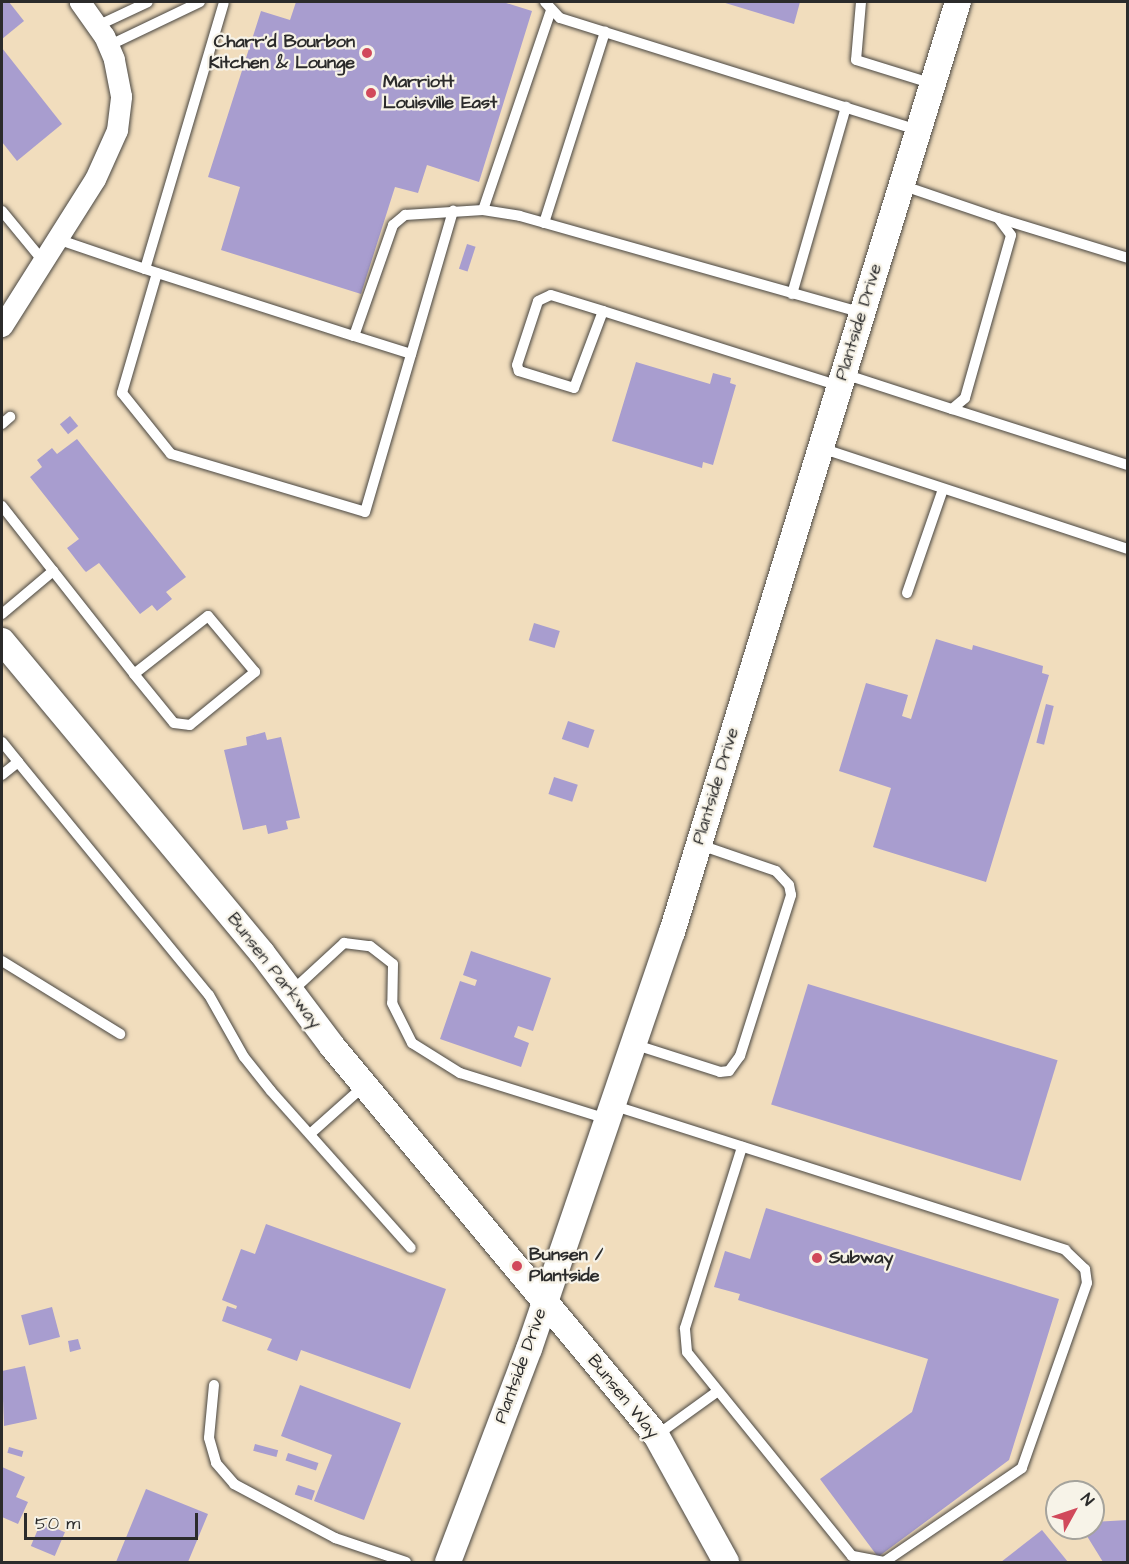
<!DOCTYPE html>
<html>
<head>
<meta charset="utf-8">
<style>
	body { margin:0 }
	#map { position:relative; width:1129px; height:1564px; overflow:hidden; background:#f1ddbd; font-family:"Architects Daughter",sans-serif }
	div>[style] { position:absolute }
	.building>* { inset:0; background:#a89dcf; transform-origin:0 0 }
	.roads { filter:drop-shadow(0 0 2px #494641) drop-shadow(0 0 2px #494641) }
	.service>* { height:10px; margin:-5px; padding:0 5px; transform-origin:5px; border-radius:5px; background:#fff }
	.minor>* { height:21px; margin:-10.5px; padding:0 10.5px; transform-origin:10.5px; border-radius:10.5px; background:#fff }
	.tertiary>* { height:26px; margin:-13px; padding:0 13px; transform-origin:13px; border-radius:13px; background:#fff }
	.dots>* { width:16px; height:16px; translate:-50% -50%; box-sizing:border-box; border:3px solid #f7f3e8; border-radius:50% }
	span { translate:-50% -50%; white-space:nowrap; text-align:center; line-height:1.15; -webkit-text-stroke:4.5px #f7f3e8; paint-order:stroke }
	.poi-label { font-size:18px; color:#2b2b2b; font-weight:700 }
	.right { translate:-100% -50%; text-align:right }
	.left { translate:0 -50%; text-align:left }
	.street-label { font-size:18px; color:#2b2b2b }
	.frame { position:absolute; inset:0; border:3px solid #2b2b2b; pointer-events:none }
	.north { position:absolute; left:1045px; top:1480px; width:60px; height:60px; box-sizing:border-box; background:#f7f3e8; border:2px solid #a5a39c; border-radius:50%; rotate:50deg; font-size:16px; font-weight:700; line-height:24px; text-align:center; color:#2b2b2b }
	.north::after { content:''; display:block; margin:auto; width:21px; height:27px; background:#d1495b; clip-path:polygon(50% 0,100% 100%,50% 72%,0 100%) }
	.scale { position:absolute; left:24px; top:1513px; width:174px; height:27px; box-sizing:border-box; border:3px solid #2b2b2b; border-top:0; padding-left:8px; font-size:18px; line-height:21px; white-space:nowrap; color:#2b2b2b; -webkit-text-stroke:4px #f7f3e8; paint-order:stroke }
</style>
</head>
<body>
<div id="map">
	<div class="building">
		<i style="clip-path:polygon(2px 2px,9px 2px,24px 21px,2px 39px)"></i>
		<i style="clip-path:polygon(296px 2px,503px 2px,532px 11px,479px 182px,427px 165px,418px 193px,395px 187px,361px 294px,221px 250px,240px 187px,208px 177px,261px 11px,290px 20px)"></i>
		<i style="clip-path:polygon(722px 2px,800px 2px,794px 24px)"></i>
		<i style="clip-path:polygon(2px 48px,62px 124px,17px 161px,2px 142px)"></i>
		<i style="left:467px;top:244px;width:9px;height:26px;rotate:18deg"></i>
		<i style="clip-path:polygon(636px 362px,710px 384px,713px 373px,731px 378px,730px 383px,736px 385px,713px 465px,703px 462px,702px 468px,612px 441px)"></i>
		<i style="left:70px;top:416px;width:13px;height:13px;rotate:51deg"></i>
		<i style="clip-path:polygon(77px 439px,186px 577px,166px 592px,172px 599px,157px 611px,152px 605px,140px 614px,99px 563px,86px 572px,84px 570px,67px 548px,79px 539px,30px 477px,42px 467px,37px 460px,52px 448px,57px 454px)"></i>
		<i style="left:534px;top:623px;width:27px;height:18px;rotate:17deg"></i>
		<i style="clip-path:polygon(936px 639px,972px 650px,973px 645px,1043px 666px,1042px 673px,1049px 675px,986px 882px,873px 847px,891px 788px,839px 771px,866px 683px,908px 695px,902px 716px,911px 719px)"></i>
		<i style="left:1046px;top:704px;width:8px;height:40px;rotate:14deg"></i>
		<i style="left:568px;top:721px;width:28px;height:19px;rotate:19deg"></i>
		<i style="clip-path:polygon(265px 732px,267px 740px,281px 737px,300px 818px,286px 821px,288px 829px,268px 834px,266px 825px,243px 830px,224px 750px,247px 745px,246px 737px)"></i>
		<i style="left:554px;top:777px;width:25px;height:18px;rotate:18deg"></i>
		<i style="clip-path:polygon(471px 951px,551px 978px,533px 1031px,518px 1026px,514px 1037px,529px 1043px,521px 1067px,440px 1039px,460px 981px,475px 986px,477px 980px,463px 975px)"></i>
		<i style="left:808px;top:984px;width:261px;height:126px;rotate:17deg"></i>
		<i style="clip-path:polygon(766px 1208px,1059px 1299px,1009px 1460px,878px 1557px,820px 1479px,912px 1412px,928px 1359px,738px 1300px,740px 1294px,714px 1287px,725px 1251px,750px 1259px)"></i>
		<i style="clip-path:polygon(266px 1224px,446px 1289px,410px 1389px,301px 1350px,297px 1361px,267px 1350px,272px 1339px,222px 1321px,227px 1306px,236px 1309px,237px 1306px,222px 1300px,241px 1249px,255px 1254px)"></i>
		<i style="left:52px;top:1307px;width:31px;height:32px;rotate:75deg"></i>
		<i style="clip-path:polygon(78px 1339px,81px 1349px,70px 1352px,68px 1341px)"></i>
		<i style="clip-path:polygon(25px 1366px,37px 1419px,4px 1426px,2px 1371px)"></i>
		<i style="clip-path:polygon(300px 1385px,401px 1423px,364px 1520px,314px 1501px,332px 1455px,281px 1436px)"></i>
		<i style="left:255px;top:1444px;width:24px;height:7px;rotate:15deg"></i>
		<i style="left:9px;top:1447px;width:15px;height:6px;rotate:16deg"></i>
		<i style="left:288px;top:1453px;width:32px;height:8px;rotate:18deg"></i>
		<i style="clip-path:polygon(2px 1467px,25px 1477px,16px 1497px,28px 1502px,18px 1524px,2px 1517px)"></i>
		<i style="left:298px;top:1485px;width:18px;height:10px;rotate:19deg"></i>
		<i style="clip-path:polygon(146px 1489px,208px 1514px,188px 1562px,116px 1562px)"></i>
		<i style="clip-path:polygon(1128px 1520px,1128px 1562px,1103px 1562px,1082px 1528px,1093px 1528px,1093px 1522px)"></i>
		<i style="left:41px;top:1522px;width:26px;height:26px;rotate:23deg"></i>
		<i style="clip-path:polygon(1042px 1530px,1068px 1562px,1001px 1562px)"></i>
	</div>
	<div class="roads">
		<div class="service">
			<i style="left:545px;top:2px;width:22px;rotate:47deg"></i>
			<i style="left:560px;top:18px;width:375px;rotate:17.4deg"></i>
			<i style="left:861px;top:2px;width:58px;rotate:94.9deg"></i>
			<i style="left:856px;top:60px;width:81px;rotate:17.3deg"></i>
			<i style="left:97px;top:26px;width:56px;rotate:-25.2deg"></i>
			<i style="left:108px;top:46px;width:102px;rotate:-25.6deg"></i>
			<i style="left:483px;top:210px;width:211px;rotate:-71.2deg"></i>
			<i style="left:2px;top:211px;width:65px;rotate:50.6deg"></i>
			<i style="left:1001px;top:219px;width:133px;rotate:17.1deg"></i>
			<i style="left:544px;top:223px;width:201px;rotate:-72.3deg"></i>
			<i style="left:57px;top:239px;width:93px;rotate:18.8deg"></i>
			<i style="left:145px;top:269px;width:277px;rotate:-73.5deg"></i>
			<i style="left:145px;top:269px;width:219px;rotate:17.8deg"></i>
			<i style="left:354px;top:336px;width:118px;rotate:-70.6deg"></i>
			<i style="left:393px;top:225px;width:16px;rotate:-40deg"></i>
			<i style="left:405px;top:215px;width:78px;rotate:-3.7deg"></i>
			<i style="left:483px;top:210px;width:37px;rotate:9deg"></i>
			<i style="left:520px;top:216px;width:355px;rotate:15.8deg"></i>
			<i style="left:157px;top:273px;width:125px;rotate:106.3deg"></i>
			<i style="left:122px;top:393px;width:78px;rotate:51.2deg"></i>
			<i style="left:171px;top:454px;width:202px;rotate:16.6deg"></i>
			<i style="left:365px;top:512px;width:314px;rotate:-73.7deg"></i>
			<i style="left:792px;top:294px;width:195px;rotate:-73.9deg"></i>
			<i style="left:603px;top:311px;width:82px;rotate:110.6deg"></i>
			<i style="left:574px;top:388px;width:58px;rotate:-162.8deg"></i>
			<i style="left:519px;top:371px;width:6px;rotate:-108deg"></i>
			<i style="left:517px;top:365px;width:67px;rotate:-71.8deg"></i>
			<i style="left:538px;top:301px;width:14px;rotate:-25deg"></i>
			<i style="left:551px;top:295px;width:54px;rotate:17.1deg"></i>
			<i style="left:603px;top:311px;width:248px;rotate:17.6deg"></i>
			<i style="left:354px;top:336px;width:60px;rotate:17.5deg"></i>
			<i style="left:844px;top:374px;width:114px;rotate:18deg"></i>
			<i style="left:952px;top:409px;width:17px;rotate:-40deg"></i>
			<i style="left:965px;top:398px;width:169px;rotate:-74.2deg"></i>
			<i style="left:1011px;top:235px;width:21px;rotate:-127deg"></i>
			<i style="left:998px;top:218px;width:102px;rotate:-161.2deg"></i>
			<i style="left:952px;top:409px;width:185px;rotate:17.7deg"></i>
			<i style="left:2px;top:424px;width:11px;rotate:-41deg"></i>
			<i style="left:821px;top:448px;width:323px;rotate:18.2deg"></i>
			<i style="left:2px;top:506px;width:214px;rotate:51.8deg"></i>
			<i style="left:134px;top:674px;width:63px;rotate:50.8deg"></i>
			<i style="left:174px;top:723px;width:16px;rotate:7deg"></i>
			<i style="left:190px;top:725px;width:84px;rotate:-39.2deg"></i>
			<i style="left:255px;top:672px;width:73px;rotate:-130deg"></i>
			<i style="left:208px;top:616px;width:94px;rotate:141.9deg"></i>
			<i style="left:907px;top:593px;width:110px;rotate:-70.9deg"></i>
			<i style="left:2px;top:614px;width:67px;rotate:-40.1deg"></i>
			<i style="left:2px;top:742px;width:26px;rotate:51deg"></i>
			<i style="left:18px;top:762px;width:21px;rotate:141deg"></i>
			<i style="left:18px;top:762px;width:301px;rotate:50.7deg"></i>
			<i style="left:209px;top:995px;width:71px;rotate:60.6deg"></i>
			<i style="left:244px;top:1057px;width:43px;rotate:51.5deg"></i>
			<i style="left:271px;top:1091px;width:210px;rotate:48.3deg"></i>
			<i style="left:2px;top:961px;width:139px;rotate:31.7deg"></i>
			<i style="left:292px;top:991px;width:71px;rotate:-42.7deg"></i>
			<i style="left:344px;top:943px;width:26px;rotate:7deg"></i>
			<i style="left:370px;top:946px;width:29px;rotate:38deg"></i>
			<i style="left:393px;top:964px;width:39px;rotate:91deg"></i>
			<i style="left:392px;top:1003px;width:45px;rotate:63.4deg"></i>
			<i style="left:412px;top:1043px;width:57px;rotate:32deg"></i>
			<i style="left:460px;top:1073px;width:154px;rotate:17.4deg"></i>
			<i style="left:633px;top:1044px;width:91px;rotate:17.8deg"></i>
			<i style="left:720px;top:1072px;width:9px;rotate:-6deg"></i>
			<i style="left:729px;top:1071px;width:19px;rotate:-54deg"></i>
			<i style="left:740px;top:1056px;width:169px;rotate:-72.4deg"></i>
			<i style="left:791px;top:895px;width:10px;rotate:-101deg"></i>
			<i style="left:789px;top:885px;width:19px;rotate:-133deg"></i>
			<i style="left:776px;top:871px;width:80px;rotate:-161.1deg"></i>
			<i style="left:612px;top:1105px;width:476px;rotate:17.7deg"></i>
			<i style="left:1065px;top:1250px;width:28px;rotate:44deg"></i>
			<i style="left:1085px;top:1269px;width:14px;rotate:82deg"></i>
			<i style="left:1087px;top:1283px;width:196px;rotate:109.4deg"></i>
			<i style="left:1022px;top:1468px;width:167px;rotate:145.7deg"></i>
			<i style="left:884px;top:1562px;width:33px;rotate:-169deg"></i>
			<i style="left:852px;top:1556px;width:262px;rotate:-129deg"></i>
			<i style="left:687px;top:1352px;width:24px;rotate:-95deg"></i>
			<i style="left:685px;top:1328px;width:190px;rotate:-72.5deg"></i>
			<i style="left:310px;top:1134px;width:74px;rotate:-41.7deg"></i>
			<i style="left:214px;top:1385px;width:53px;rotate:95.4deg"></i>
			<i style="left:209px;top:1438px;width:26px;rotate:74deg"></i>
			<i style="left:216px;top:1463px;width:28px;rotate:49deg"></i>
			<i style="left:234px;top:1484px;width:115px;rotate:28.1deg"></i>
			<i style="left:335px;top:1538px;width:75px;rotate:18.7deg"></i>
			<i style="left:657px;top:1435px;width:75px;rotate:-35.8deg"></i>
		</div>
		<div class="minor">
			<i style="left:2px;top:326px;width:174px;rotate:-57.7deg"></i>
			<i style="left:95px;top:179px;width:54px;rotate:-65.8deg"></i>
			<i style="left:117px;top:130px;width:34px;rotate:-83deg"></i>
			<i style="left:121px;top:96px;width:38px;rotate:-101deg"></i>
			<i style="left:114px;top:59px;width:25px;rotate:-113deg"></i>
			<i style="left:104px;top:36px;width:42px;rotate:-125.2deg"></i>
		</div>
		<div class="tertiary">
			<i style="left:2px;top:641px;width:406px;rotate:50.2deg"></i>
			<i style="left:262px;top:953px;width:116px;rotate:53deg"></i>
			<i style="left:332px;top:1046px;width:506px;rotate:50.21deg"></i>
			<i style="left:656px;top:1435px;width:145px;rotate:61.1deg"></i>
			<i style="left:448px;top:1562px;width:228px;rotate:-69.2deg"></i>
			<i style="left:529px;top:1349px;width:441px;rotate:-71.1deg"></i>
			<i style="left:672px;top:932px;width:973px;rotate:-72.91deg"></i>
		</div>
	</div>
	<div class="dots">
		<i style="left:367px;top:53px;background:#d1495b"></i>
		<i style="left:371px;top:93px;background:#d1495b"></i>
		<i style="left:817px;top:1258px;background:#d1495b"></i>
		<i style="left:517px;top:1266px;background:#d1495b"></i>
	</div>
	<div class="poi-label">
		<span class="right" style="left:355px;top:53px">Charr'd Bourbon<br>Kitchen &amp; Lounge</span>
		<span class="left" style="left:383px;top:93px">Marriott<br>Louisville East</span>
		<span class="left" style="left:529px;top:1266px">Bunsen /<br>Plantside</span>
		<span class="left" style="left:829px;top:1258px">Subway</span>
	</div>
	<div class="street-label">
		<span style="left:859px;top:322px;rotate:-73deg">Plantside Drive</span>
		<span style="left:716px;top:786px;rotate:-73deg">Plantside Drive</span>
		<span style="left:274px;top:971px;rotate:52deg">Bunsen Parkway</span>
		<span style="left:521px;top:1366px;rotate:-70deg">Plantside Drive</span>
		<span style="left:623px;top:1397px;rotate:51deg">Bunsen Way</span>
	</div>
	<div class="frame"></div>
	<div class="north">N</div>
	<div class="scale">50 m</div>
</div>
</body>
</html>
